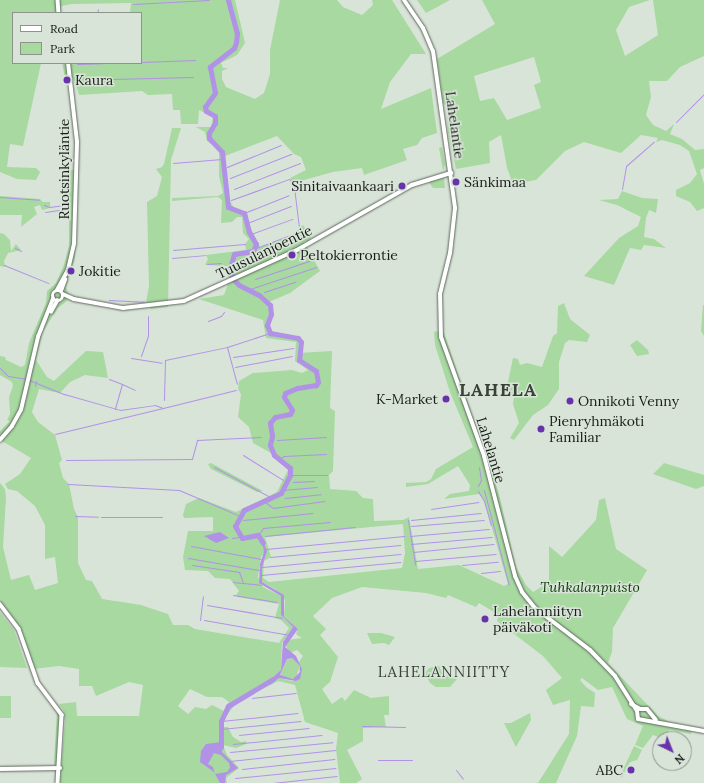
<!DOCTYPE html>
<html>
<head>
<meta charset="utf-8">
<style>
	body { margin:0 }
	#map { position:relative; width:704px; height:783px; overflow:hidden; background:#d9e4d8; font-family:Lora,serif }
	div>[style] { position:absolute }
	.green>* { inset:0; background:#a7d9a0; transform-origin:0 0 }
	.water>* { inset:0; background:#b192e7 }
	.stream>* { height:1px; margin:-0.5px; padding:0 0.5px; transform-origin:0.5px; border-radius:0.5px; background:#b192e7 }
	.river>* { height:5px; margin:-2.5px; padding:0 2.5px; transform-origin:2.5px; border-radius:2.5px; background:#b192e7 }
	.roads { filter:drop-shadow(0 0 1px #5e675d) drop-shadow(0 0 1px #5e675d) }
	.tertiary>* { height:3.5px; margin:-1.75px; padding:0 1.75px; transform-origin:1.75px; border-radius:1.75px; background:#fff }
	.tertiary>.ring { margin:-1.75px; padding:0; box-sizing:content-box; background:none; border:3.5px solid #fff; border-radius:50% }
	.secondary>* { height:4px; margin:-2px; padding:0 2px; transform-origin:2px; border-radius:2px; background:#fff }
	.dots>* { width:11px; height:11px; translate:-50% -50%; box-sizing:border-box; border:2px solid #d9e4d8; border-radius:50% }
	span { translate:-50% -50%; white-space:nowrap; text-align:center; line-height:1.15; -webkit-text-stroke:3px #d9e4d8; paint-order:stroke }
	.poi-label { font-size:14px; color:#181c18 }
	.left { translate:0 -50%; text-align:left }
	.right { translate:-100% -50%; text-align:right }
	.street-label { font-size:14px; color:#181c18 }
	.park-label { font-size:14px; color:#0c3a07; font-style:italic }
	.neighbourhood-label { font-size:15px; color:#394238; letter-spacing:1px }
	.district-label { font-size:18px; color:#394238; font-weight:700; letter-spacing:1px }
	.legend { position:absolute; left:12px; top:12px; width:130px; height:52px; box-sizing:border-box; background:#d9e4d8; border:1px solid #8c948b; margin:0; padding:5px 7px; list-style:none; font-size:12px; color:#181c18 }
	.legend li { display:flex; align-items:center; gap:8px; height:20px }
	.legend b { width:20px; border:1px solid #8c948b }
	.north { position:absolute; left:652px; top:731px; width:40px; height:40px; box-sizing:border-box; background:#d9e4d8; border:1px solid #8c948b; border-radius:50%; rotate:137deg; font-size:11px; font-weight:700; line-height:16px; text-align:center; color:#181c18 }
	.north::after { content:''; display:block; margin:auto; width:14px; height:18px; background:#6833aa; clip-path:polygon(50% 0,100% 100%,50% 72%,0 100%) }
</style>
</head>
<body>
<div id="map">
	<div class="green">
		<i style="clip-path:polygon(evenodd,0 0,235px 0,245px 43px,237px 55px,221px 63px,223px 68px,228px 68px,222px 71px,222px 79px,226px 87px,255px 99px,264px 93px,270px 74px,270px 50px,280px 0,337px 0,343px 7px,362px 15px,373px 5px,372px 0,392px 0,426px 54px,411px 54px,390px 82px,381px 109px,431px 88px,437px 133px,422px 138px,417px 145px,403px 149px,407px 160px,364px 175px,362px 168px,333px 172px,293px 183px,290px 178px,306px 170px,301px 157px,294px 154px,277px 136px,225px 156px,228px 198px,234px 208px,247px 212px,249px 225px,260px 247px,291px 236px,303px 225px,311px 237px,310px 241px,304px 242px,320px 271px,290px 293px,269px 302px,271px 310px,267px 327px,272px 332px,299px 338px,301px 342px,299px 353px,332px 351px,330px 408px,335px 411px,333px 471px,329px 475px,330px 489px,356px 491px,363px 498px,373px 499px,374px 521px,403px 520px,409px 517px,418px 569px,459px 565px,504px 586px,508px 584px,484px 500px,479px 494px,444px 499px,450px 494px,469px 491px,470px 485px,458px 466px,428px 484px,406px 487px,406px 483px,426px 482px,431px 479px,436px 469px,473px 447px,450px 392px,435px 345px,434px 332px,443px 330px,499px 494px,516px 567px,526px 585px,533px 592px,549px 582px,549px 546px,562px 557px,596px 520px,599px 500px,605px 498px,616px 549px,647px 570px,613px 628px,612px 652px,608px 663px,658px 716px,671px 723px,693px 727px,691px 734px,669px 730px,664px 739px,653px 735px,643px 748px,635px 745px,643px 726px,627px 719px,612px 687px,598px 690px,582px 678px,580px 680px,586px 687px,595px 693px,594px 707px,581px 706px,577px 736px,556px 783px,538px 783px,569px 734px,570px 700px,553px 705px,546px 690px,562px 678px,543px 656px,497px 621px,499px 615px,479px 603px,476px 607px,448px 595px,446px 598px,426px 593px,362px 587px,332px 598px,313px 616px,326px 629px,320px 635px,338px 657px,330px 682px,322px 689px,332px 704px,342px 697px,345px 701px,354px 690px,371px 698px,389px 696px,389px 715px,384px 715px,386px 727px,363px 728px,363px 741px,347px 750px,362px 779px,356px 783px,340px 783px,336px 749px,338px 733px,305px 722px,295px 685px,278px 681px,236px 703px,222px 722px,223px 727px,228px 727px,233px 737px,241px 742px,246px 741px,246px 744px,236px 748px,223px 745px,227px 755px,239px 768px,226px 778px,227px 783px,60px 783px,65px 721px,64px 711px,59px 704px,76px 702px,77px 716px,139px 716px,143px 685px,129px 682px,96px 696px,92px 686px,79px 686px,79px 669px,59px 666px,33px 669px,20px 627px,0 601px,0 483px,5px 489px,6px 498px,3px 547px,11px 580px,29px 575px,35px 590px,58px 583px,55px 557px,45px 559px,45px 525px,35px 506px,17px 491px,8px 489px,5px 484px,20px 474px,31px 458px,2px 441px,0 443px,0 431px,10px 421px,7px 420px,10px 414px,9px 397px,13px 386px,12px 382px,0 375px,0 356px,5px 357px,6px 360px,21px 367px,25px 365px,29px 343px,46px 303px,47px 291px,56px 283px,64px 265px,69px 246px,69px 170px,78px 170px,75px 258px,66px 287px,69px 295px,67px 301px,58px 308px,43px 331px,36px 360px,47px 377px,54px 381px,86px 351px,103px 352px,108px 378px,85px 375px,70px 382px,60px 393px,39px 389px,32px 412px,38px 422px,55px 435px,62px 460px,59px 463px,63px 478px,69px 484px,74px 509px,78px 517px,78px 563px,86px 580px,92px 581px,102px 599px,141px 605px,168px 614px,173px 625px,188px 625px,195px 629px,279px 643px,289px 628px,281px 620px,275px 618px,279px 604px,238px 597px,236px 595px,239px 591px,230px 579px,215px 578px,208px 571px,185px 570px,183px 557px,188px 531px,213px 531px,213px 517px,184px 518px,183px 515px,186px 504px,199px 498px,236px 512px,277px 492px,288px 470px,271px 453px,253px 443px,249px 427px,238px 417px,241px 394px,238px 389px,239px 381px,253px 373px,292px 370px,302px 373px,308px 370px,295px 361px,296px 342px,266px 338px,263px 320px,199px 299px,224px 295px,229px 281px,227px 266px,205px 265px,208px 259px,206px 255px,246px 250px,245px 244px,249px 239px,243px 233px,242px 217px,237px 217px,232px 222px,221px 223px,222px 200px,218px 197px,172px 201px,172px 198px,218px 196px,223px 193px,219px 176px,219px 150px,207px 141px,205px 132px,196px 127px,211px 127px,213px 117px,199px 110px,198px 124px,181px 124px,180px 110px,173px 110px,172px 94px,148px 95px,142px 91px,79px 95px,75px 81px,65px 78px,62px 63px,141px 63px,141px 13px,130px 13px,131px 3px,72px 4px,61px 6px,61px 13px,13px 13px,13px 63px,41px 63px,23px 146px,10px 144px,7px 167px,36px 168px,40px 172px,36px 180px,17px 179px,0 172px,0 0,403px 524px,405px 553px,402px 568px,269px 582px,263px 578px,264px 561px,271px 557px,265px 537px,403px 524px,0 0,260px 538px,266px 555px,262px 568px,262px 582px,275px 589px,285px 600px,284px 617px,298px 629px,296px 634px,302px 638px,288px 640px,285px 645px,290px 653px,297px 650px,303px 656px,299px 662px,300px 679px,292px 681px,279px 678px,270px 684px,281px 670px,282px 643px,293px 627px,281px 615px,281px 596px,263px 587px,258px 577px,261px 557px,265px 552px,260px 538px,0 0,190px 689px,207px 697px,222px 697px,229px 702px,224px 711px,212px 705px,206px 709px,195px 707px,188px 714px,178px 706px,190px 689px)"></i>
		<i style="clip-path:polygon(417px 0,450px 0,426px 13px)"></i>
		<i style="clip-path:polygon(evenodd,482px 0,650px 0,629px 7px,616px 30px,625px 56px,658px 35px,653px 0,704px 0,704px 56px,680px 67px,667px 81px,649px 81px,651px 97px,646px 115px,653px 125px,666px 131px,674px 124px,670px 134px,682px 139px,695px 150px,704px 149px,704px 168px,700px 170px,704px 184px,704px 208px,697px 211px,690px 202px,676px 196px,676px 190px,690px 183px,697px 174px,689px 151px,680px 145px,662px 140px,656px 142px,658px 138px,641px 135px,621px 153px,584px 142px,565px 151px,536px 180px,513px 184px,507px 168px,501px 135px,489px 142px,490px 163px,456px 169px,448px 131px,447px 106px,443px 103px,437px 59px,495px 24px,482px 0,534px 57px,541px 82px,534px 85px,541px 108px,507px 120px,494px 98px,480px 101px,474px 76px,534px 57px)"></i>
		<i style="clip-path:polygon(172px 128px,181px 128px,171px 160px,168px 307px,151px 309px,146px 303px,149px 286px,147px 202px,157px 196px,162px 177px,156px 169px,162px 167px,164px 164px)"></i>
		<i style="clip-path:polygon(442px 147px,445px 164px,443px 171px,439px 148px)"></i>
		<i style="clip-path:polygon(444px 178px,445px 188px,433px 188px,428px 181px)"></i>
		<i style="clip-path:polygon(622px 191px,642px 198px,658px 199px,656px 213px,649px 210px,646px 218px,644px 237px,654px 239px,666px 248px,644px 245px,641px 250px,630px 248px,614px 285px,584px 276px,619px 238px,638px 226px,641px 217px,617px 205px,599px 200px,618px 199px)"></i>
		<i style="clip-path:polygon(0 196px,40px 199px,43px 202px,50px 202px,50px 208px,42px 210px,40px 205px,34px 207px,37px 214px,21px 227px,22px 215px,0 215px)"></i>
		<i style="clip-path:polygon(0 233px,4px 234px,10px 240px,11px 251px,16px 244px,21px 250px,8px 253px,4px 261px,5px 267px,0 266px)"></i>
		<i style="clip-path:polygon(564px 303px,570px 319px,590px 335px,587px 342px,569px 340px,565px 343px,559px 362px,559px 389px,548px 405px,533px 415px,514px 440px,510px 438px,519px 423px,513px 404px,514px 397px,506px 392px,513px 358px,518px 359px,520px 365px,527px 363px,542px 367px,553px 336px,557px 333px,558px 306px)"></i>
		<i style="clip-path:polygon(703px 305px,704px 305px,704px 336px,701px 331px)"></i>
		<i style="clip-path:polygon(637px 340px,648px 350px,649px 354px,637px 356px,630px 345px)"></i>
		<i style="clip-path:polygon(211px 463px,263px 491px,257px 492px,211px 469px,208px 464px)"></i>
		<i style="clip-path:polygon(664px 463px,704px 475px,704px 486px,696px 489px,653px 474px)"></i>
		<i style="clip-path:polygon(0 612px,14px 630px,27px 668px,0 667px)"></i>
		<i style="clip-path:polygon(367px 633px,381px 633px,395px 637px,389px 645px,384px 643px,372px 644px)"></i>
		<i style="clip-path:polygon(292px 658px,300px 666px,296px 677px,293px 679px,280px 676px,287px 659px)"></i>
		<i style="clip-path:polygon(439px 666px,443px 675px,457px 679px,450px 687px,436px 687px,430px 683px,425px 673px,429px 668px)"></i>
		<i style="left:0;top:696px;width:11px;height:22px"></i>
		<i style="clip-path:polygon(57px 711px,61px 719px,57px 765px,54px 764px)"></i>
		<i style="clip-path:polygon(530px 713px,531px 720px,516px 747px,504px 723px,511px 723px)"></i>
		<i style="clip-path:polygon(634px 746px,642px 750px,637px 760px,630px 762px,622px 777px,620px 776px)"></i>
	</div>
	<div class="water">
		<i style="clip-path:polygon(220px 532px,229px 538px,216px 543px,204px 536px)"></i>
		<i style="clip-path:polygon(evenodd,261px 536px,267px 551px,262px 568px,262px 582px,284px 595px,284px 617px,298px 629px,285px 647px,296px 656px,302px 669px,300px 679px,296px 681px,279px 678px,270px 685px,268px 682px,281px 670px,283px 642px,293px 627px,281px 615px,281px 596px,259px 583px,260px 564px,264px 552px,261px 536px,292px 658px,300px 666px,300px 672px,293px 679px,280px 675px,287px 659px,292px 658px)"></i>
		<i style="clip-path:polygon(evenodd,222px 742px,222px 752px,238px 768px,226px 775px,225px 783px,220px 783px,214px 772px,200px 762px,201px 751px,206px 744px,222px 742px,214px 753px,221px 755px,229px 763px,230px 768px,227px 772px,215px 774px,213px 767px,208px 764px,214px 753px)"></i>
	</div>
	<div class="stream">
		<i style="left:133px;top:4px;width:76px;rotate:-3deg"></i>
		<i style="left:97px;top:13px;width:4px;rotate:-76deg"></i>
		<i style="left:141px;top:62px;width:54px;rotate:-2.1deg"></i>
		<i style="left:77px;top:64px;width:25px;rotate:-2deg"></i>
		<i style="left:112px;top:79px;width:81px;rotate:-1.4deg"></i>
		<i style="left:676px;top:122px;width:40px;rotate:-45deg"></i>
		<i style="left:173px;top:163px;width:49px;rotate:-4.7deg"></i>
		<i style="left:227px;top:167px;width:58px;rotate:-22.2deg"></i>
		<i style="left:230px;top:178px;width:66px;rotate:-21.5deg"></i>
		<i style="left:294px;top:187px;width:39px;rotate:83deg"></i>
		<i style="left:234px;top:189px;width:71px;rotate:-21.5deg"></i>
		<i style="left:622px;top:189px;width:23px;rotate:-80deg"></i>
		<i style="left:626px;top:166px;width:37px;rotate:-41deg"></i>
		<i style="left:0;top:197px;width:39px;rotate:4deg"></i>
		<i style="left:231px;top:200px;width:62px;rotate:-19.9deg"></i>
		<i style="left:289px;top:179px;width:6px;rotate:45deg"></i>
		<i style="left:44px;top:205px;width:5px;rotate:22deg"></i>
		<i style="left:49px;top:207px;width:16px;rotate:-7deg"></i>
		<i style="left:45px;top:212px;width:14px;rotate:-8deg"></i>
		<i style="left:244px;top:213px;width:48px;rotate:-21.8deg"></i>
		<i style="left:247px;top:223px;width:47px;rotate:-21.1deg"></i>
		<i style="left:251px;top:234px;width:44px;rotate:-20.1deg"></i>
		<i style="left:15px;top:248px;width:7px;rotate:27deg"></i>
		<i style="left:256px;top:248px;width:36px;rotate:-21deg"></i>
		<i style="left:173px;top:250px;width:72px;rotate:-4.8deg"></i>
		<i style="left:172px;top:258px;width:33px;rotate:-5deg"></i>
		<i style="left:207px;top:264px;width:14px;rotate:-4deg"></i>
		<i style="left:4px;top:265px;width:48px;rotate:22.2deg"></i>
		<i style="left:255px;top:279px;width:60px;rotate:-18.4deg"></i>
		<i style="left:247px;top:290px;width:73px;rotate:-18.4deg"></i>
		<i style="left:264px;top:292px;width:33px;rotate:-18deg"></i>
		<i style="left:109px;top:300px;width:35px;rotate:3deg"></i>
		<i style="left:208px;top:321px;width:14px;rotate:-21deg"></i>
		<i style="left:221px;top:316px;width:5px;rotate:-53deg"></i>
		<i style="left:227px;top:347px;width:38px;rotate:75deg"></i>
		<i style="left:141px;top:356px;width:21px;rotate:-71deg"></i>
		<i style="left:148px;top:336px;width:20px;rotate:-90deg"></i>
		<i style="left:233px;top:357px;width:61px;rotate:-8.5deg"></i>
		<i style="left:131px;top:358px;width:31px;rotate:9deg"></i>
		<i style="left:235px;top:367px;width:58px;rotate:-10.9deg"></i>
		<i style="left:0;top:368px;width:11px;rotate:45deg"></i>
		<i style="left:8px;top:376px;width:18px;rotate:9deg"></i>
		<i style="left:109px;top:379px;width:14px;rotate:21deg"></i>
		<i style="left:122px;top:384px;width:26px;rotate:106deg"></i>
		<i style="left:29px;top:380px;width:38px;rotate:22deg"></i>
		<i style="left:64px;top:394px;width:58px;rotate:15.9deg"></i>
		<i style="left:120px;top:410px;width:35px;rotate:-8deg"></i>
		<i style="left:155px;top:405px;width:9px;rotate:21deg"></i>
		<i style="left:163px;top:408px;width:75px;rotate:-13.9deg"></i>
		<i style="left:122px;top:384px;width:14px;rotate:25deg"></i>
		<i style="left:35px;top:386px;width:5px;rotate:-79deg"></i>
		<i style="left:164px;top:400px;width:40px;rotate:-88.6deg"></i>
		<i style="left:165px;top:360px;width:63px;rotate:-11.8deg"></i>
		<i style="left:227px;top:347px;width:45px;rotate:-18deg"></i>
		<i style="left:55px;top:434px;width:111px;rotate:-13.5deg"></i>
		<i style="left:277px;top:440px;width:49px;rotate:-3.5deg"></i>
		<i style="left:243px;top:455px;width:47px;rotate:32deg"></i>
		<i style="left:278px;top:459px;width:7px;rotate:-27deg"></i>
		<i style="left:284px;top:456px;width:42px;rotate:-2.7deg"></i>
		<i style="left:66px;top:460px;width:126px;rotate:-0.5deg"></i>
		<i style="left:192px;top:459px;width:20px;rotate:-75deg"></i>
		<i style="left:197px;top:440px;width:64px;rotate:-2.7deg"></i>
		<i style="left:214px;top:467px;width:66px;rotate:28.1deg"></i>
		<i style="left:290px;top:475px;width:37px"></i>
		<i style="left:293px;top:482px;width:21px;rotate:-3deg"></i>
		<i style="left:68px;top:484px;width:111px;rotate:3.1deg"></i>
		<i style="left:179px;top:490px;width:66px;rotate:23.1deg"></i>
		<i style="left:478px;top:486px;width:7px;rotate:-63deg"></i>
		<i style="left:481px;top:480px;width:13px;rotate:-99deg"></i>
		<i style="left:282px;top:490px;width:35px;rotate:-5deg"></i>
		<i style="left:484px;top:490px;width:98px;rotate:75.3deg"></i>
		<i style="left:478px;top:491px;width:12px;rotate:59deg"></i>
		<i style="left:484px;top:501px;width:25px;rotate:74deg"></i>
		<i style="left:285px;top:498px;width:36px;rotate:-6deg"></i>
		<i style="left:264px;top:501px;width:11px;rotate:38deg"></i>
		<i style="left:273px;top:508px;width:52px;rotate:-7.7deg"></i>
		<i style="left:431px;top:509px;width:48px;rotate:-8.5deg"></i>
		<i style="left:75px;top:516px;width:23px;rotate:2deg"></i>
		<i style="left:101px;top:517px;width:61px"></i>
		<i style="left:243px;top:520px;width:70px;rotate:-5.7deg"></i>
		<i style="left:408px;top:520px;width:45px;rotate:81deg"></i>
		<i style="left:411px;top:520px;width:70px;rotate:-5.7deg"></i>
		<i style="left:411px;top:526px;width:73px;rotate:-4.7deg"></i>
		<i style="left:258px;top:535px;width:9px;rotate:-54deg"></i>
		<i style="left:263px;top:528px;width:67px;rotate:-5.1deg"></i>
		<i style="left:265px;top:536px;width:90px;rotate:-5.7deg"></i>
		<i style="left:410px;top:536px;width:79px;rotate:-5.1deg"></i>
		<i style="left:232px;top:538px;width:8px;rotate:-7deg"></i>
		<i style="left:411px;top:544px;width:81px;rotate:-4.9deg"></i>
		<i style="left:191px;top:546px;width:71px;rotate:10.5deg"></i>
		<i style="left:266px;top:549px;width:139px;rotate:-5.4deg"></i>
		<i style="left:413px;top:552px;width:81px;rotate:-5.6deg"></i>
		<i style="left:270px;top:557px;width:131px;rotate:-5.3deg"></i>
		<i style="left:188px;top:558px;width:72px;rotate:9.6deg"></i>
		<i style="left:415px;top:561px;width:81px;rotate:-4.9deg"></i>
		<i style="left:192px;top:565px;width:48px;rotate:8.5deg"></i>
		<i style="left:239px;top:572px;width:12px;rotate:70deg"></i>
		<i style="left:243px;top:583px;width:18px;rotate:6deg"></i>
		<i style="left:462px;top:565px;width:36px;rotate:-5deg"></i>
		<i style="left:262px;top:567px;width:139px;rotate:-5.4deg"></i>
		<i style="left:481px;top:573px;width:19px;rotate:-6deg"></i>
		<i style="left:261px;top:575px;width:140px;rotate:-5.3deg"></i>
		<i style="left:233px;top:582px;width:9px;rotate:6deg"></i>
		<i style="left:233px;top:595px;width:44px;rotate:9.2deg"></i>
		<i style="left:207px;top:605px;width:76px;rotate:9.8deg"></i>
		<i style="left:200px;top:620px;width:24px;rotate:-83deg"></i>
		<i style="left:204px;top:620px;width:87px;rotate:9.9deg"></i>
		<i style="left:252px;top:698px;width:44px;rotate:-6.5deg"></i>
		<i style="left:221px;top:721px;width:77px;rotate:-5.9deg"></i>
		<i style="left:362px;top:726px;width:43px;rotate:1.3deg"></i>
		<i style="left:221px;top:729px;width:80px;rotate:-5.7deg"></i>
		<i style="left:239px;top:735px;width:70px;rotate:-5.7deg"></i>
		<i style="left:233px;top:744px;width:89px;rotate:-5.8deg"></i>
		<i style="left:230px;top:752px;width:103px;rotate:-5.5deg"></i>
		<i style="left:378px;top:760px;width:34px"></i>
		<i style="left:230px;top:761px;width:106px;rotate:-6deg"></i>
		<i style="left:242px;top:769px;width:93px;rotate:-6.2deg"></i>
		<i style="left:456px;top:770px;width:11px;rotate:52deg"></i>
		<i style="left:235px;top:778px;width:101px;rotate:-5.7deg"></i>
		<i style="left:272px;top:783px;width:65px;rotate:-6.1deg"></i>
	</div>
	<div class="river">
		<i style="left:228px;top:0;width:34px;rotate:75deg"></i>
		<i style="left:237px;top:33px;width:9px;rotate:96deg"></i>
		<i style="left:236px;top:42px;width:6px;rotate:108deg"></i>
		<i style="left:234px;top:48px;width:31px;rotate:142deg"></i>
		<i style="left:210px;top:67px;width:26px;rotate:79deg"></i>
		<i style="left:215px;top:93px;width:17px;rotate:126deg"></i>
		<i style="left:205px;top:107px;width:4px;rotate:76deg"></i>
		<i style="left:206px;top:111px;width:10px;rotate:29deg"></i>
		<i style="left:215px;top:116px;width:7px;rotate:90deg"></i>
		<i style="left:215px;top:123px;width:12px;rotate:121deg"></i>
		<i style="left:209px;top:133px;width:5px;rotate:90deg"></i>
		<i style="left:209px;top:138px;width:19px;rotate:47deg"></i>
		<i style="left:222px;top:152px;width:55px;rotate:83.8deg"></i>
		<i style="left:228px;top:207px;width:17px;rotate:21deg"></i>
		<i style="left:244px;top:213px;width:20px;rotate:75deg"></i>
		<i style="left:249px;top:232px;width:14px;rotate:60deg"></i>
		<i style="left:256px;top:244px;width:8px;rotate:113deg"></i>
		<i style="left:253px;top:251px;width:19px;rotate:171deg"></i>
		<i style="left:234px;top:254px;width:15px;rotate:106deg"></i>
		<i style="left:230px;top:268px;width:11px;rotate:75deg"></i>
		<i style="left:233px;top:279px;width:8px;rotate:45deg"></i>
		<i style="left:239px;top:285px;width:22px;rotate:27deg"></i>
		<i style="left:259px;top:295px;width:15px;rotate:42deg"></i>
		<i style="left:270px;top:305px;width:9px;rotate:84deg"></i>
		<i style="left:271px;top:314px;width:12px;rotate:110deg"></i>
		<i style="left:267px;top:325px;width:9px;rotate:69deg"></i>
		<i style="left:270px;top:333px;width:28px;rotate:10deg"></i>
		<i style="left:298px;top:338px;width:5px;rotate:53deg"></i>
		<i style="left:301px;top:342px;width:18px;rotate:96deg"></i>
		<i style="left:299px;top:360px;width:20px;rotate:33deg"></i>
		<i style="left:316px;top:371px;width:11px;rotate:80deg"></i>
		<i style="left:318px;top:382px;width:4px;rotate:124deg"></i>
		<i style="left:316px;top:385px;width:19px;rotate:171deg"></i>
		<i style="left:297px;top:388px;width:13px;rotate:157deg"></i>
		<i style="left:285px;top:393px;width:4px;rotate:104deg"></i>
		<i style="left:284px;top:397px;width:15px;rotate:58deg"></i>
		<i style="left:292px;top:410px;width:4px;rotate:117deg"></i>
		<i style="left:290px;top:414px;width:15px;rotate:169deg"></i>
		<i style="left:275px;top:417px;width:8px;rotate:130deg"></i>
		<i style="left:270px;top:423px;width:13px;rotate:81deg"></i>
		<i style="left:272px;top:436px;width:9px;rotate:103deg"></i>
		<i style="left:270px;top:445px;width:11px;rotate:68deg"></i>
		<i style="left:274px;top:455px;width:21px;rotate:39deg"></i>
		<i style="left:290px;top:468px;width:7px;rotate:90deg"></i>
		<i style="left:290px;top:475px;width:20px;rotate:117deg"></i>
		<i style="left:281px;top:493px;width:41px;rotate:155.3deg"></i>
		<i style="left:244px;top:510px;width:18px;rotate:119deg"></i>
		<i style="left:235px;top:526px;width:14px;rotate:60deg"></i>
		<i style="left:242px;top:538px;width:16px;rotate:-11deg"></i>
		<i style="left:258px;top:535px;width:9px;rotate:58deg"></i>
		<i style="left:221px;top:747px;width:26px;rotate:-90deg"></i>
		<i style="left:221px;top:721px;width:17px;rotate:-65deg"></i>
		<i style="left:228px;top:706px;width:52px;rotate:-31deg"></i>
	</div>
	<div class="roads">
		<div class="tertiary">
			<i style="left:58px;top:0;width:13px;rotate:86deg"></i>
			<i style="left:57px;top:290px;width:23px;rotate:-61deg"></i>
			<i style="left:68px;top:270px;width:27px;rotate:-77deg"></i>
			<i style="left:74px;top:244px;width:102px;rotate:-88.3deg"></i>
			<i style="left:77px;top:142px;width:80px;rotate:-96.5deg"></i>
			<i class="ring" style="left:52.5px;top:290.5px;width:7.5px;height:7.5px"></i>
			<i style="left:61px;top:291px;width:12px;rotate:-70deg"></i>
			<i style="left:63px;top:294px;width:12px;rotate:24deg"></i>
			<i style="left:74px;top:299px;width:50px;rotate:10.4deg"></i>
			<i style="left:123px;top:308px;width:61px;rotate:-6.5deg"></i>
			<i style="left:184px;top:301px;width:124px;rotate:-24.3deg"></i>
			<i style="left:297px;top:250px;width:132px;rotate:-29.5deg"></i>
			<i style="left:412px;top:185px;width:41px;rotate:-17.1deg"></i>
			<i style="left:51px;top:312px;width:13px;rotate:-61deg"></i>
			<i style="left:0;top:440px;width:18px;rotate:-49deg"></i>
			<i style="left:12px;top:426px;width:18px;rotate:-61deg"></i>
			<i style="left:21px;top:410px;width:75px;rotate:-76.9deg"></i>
			<i style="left:38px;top:337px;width:41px;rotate:-68.5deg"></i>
			<i style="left:0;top:604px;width:31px;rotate:53deg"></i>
			<i style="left:19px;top:629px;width:57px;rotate:70.6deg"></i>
			<i style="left:38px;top:683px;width:40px;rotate:53deg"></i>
			<i style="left:62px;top:715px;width:68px;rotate:93.4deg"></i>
			<i style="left:0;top:769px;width:60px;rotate:-1deg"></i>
		</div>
		<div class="secondary">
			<i style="left:404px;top:0;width:34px;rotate:56deg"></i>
			<i style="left:423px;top:28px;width:25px;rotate:67deg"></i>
			<i style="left:433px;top:51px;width:159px;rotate:82deg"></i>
			<i style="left:455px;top:208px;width:45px;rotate:96.3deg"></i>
			<i style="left:450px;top:253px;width:42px;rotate:103.7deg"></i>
			<i style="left:440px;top:294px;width:43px;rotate:88.7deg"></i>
			<i style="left:441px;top:337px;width:127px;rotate:70.1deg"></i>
			<i style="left:484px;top:456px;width:124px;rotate:75.5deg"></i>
			<i style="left:515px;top:576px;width:17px;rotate:66deg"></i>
			<i style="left:522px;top:592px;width:21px;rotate:51deg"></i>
			<i style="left:535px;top:608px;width:69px;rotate:37.4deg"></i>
			<i style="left:590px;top:650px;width:36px;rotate:46deg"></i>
			<i style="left:615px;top:676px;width:41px;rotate:57.8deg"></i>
			<i style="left:637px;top:711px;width:8px;rotate:83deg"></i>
			<i style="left:638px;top:719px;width:67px;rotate:10.3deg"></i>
			<i style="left:631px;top:704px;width:10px;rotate:29deg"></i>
			<i style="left:640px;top:709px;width:7px"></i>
			<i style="left:647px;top:709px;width:14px;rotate:51deg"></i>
		</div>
	</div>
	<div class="dots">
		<i style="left:67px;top:80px;background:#6833aa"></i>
		<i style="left:456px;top:182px;background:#6833aa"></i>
		<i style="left:402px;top:186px;background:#6833aa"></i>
		<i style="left:292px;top:255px;background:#6833aa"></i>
		<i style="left:71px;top:271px;background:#6833aa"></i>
		<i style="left:446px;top:399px;background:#6833aa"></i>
		<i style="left:570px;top:401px;background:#6833aa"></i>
		<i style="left:541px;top:429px;background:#6833aa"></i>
		<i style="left:485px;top:619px;background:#6833aa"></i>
		<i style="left:631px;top:770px;background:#6833aa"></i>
	</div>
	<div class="poi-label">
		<span class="left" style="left:75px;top:80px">Kaura</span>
		<span class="left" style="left:464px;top:182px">Sänkimaa</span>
		<span class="right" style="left:394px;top:186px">Sinitaivaankaari</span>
		<span class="left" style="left:300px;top:255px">Peltokierrontie</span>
		<span class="left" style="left:79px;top:271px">Jokitie</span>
		<span class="right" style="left:438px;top:399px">K-Market</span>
		<span class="left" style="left:578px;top:401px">Onnikoti Venny</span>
		<span class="left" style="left:549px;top:429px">Pienryhmäkoti<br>Familiar</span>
		<span class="left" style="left:493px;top:619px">Lahelanniityn<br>päiväkoti</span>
		<span class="right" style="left:623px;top:770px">ABC</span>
	</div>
	<div class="street-label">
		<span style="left:455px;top:125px;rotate:82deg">Lahelantie</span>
		<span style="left:64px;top:169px;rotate:-90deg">Ruotsinkyläntie</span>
		<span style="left:264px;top:252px;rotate:-26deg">Tuusulanjoentie</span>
		<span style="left:491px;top:450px;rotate:73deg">Lahelantie</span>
	</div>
	<div class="park-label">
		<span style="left:590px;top:587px">Tuhkalanpuisto</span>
	</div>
	<div class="neighbourhood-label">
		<span style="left:444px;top:672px">LAHELANNIITTY</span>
	</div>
	<div class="district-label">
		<span style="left:498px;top:390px">LAHELA</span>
	</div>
	<ul class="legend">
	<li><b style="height:5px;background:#fff"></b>Road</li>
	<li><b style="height:11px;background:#a7d9a0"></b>Park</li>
	</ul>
	<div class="north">N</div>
</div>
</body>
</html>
